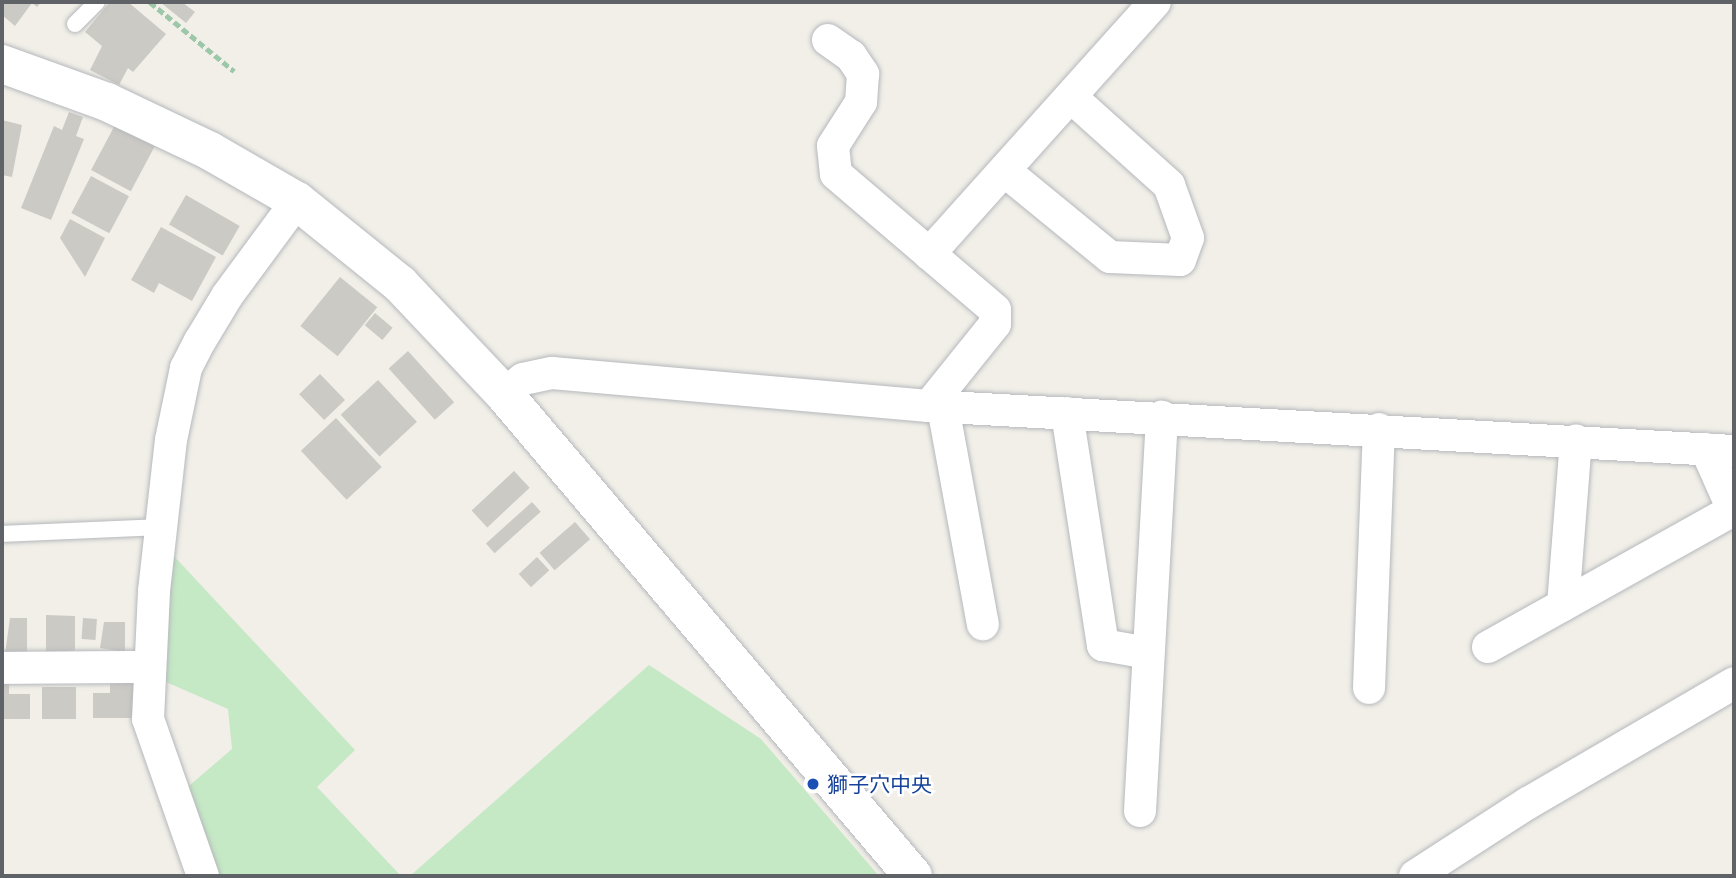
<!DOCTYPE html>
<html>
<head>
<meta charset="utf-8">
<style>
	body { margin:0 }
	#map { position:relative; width:1736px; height:878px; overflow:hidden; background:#f1efe8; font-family:"Asap Condensed","Noto Sans JP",sans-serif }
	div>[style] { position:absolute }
	.green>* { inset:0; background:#c5e8c5 }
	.building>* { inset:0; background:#cccac5; transform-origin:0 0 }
	.path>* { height:4.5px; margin-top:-2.25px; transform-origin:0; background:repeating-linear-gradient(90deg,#9cc7a9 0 7px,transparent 0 10.5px) }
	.roads { filter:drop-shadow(0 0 2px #b5b8bc) drop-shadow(0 0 2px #b5b8bc) }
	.service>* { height:16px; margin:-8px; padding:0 8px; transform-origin:8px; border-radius:8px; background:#fff }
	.minor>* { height:32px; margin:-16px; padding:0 16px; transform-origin:16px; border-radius:16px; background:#fff }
	.tertiary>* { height:38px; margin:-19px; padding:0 19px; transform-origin:19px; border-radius:19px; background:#fff }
	.dots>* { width:19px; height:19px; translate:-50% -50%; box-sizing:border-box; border:4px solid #fff; border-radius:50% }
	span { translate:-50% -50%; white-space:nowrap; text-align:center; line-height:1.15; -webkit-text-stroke:5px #fff; paint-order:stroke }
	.transit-label { font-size:21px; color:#164399 }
	.left { translate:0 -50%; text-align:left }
	.frame { position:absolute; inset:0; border:4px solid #5f6368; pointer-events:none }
</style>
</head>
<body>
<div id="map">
	<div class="green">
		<i style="clip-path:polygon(171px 553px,355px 750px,317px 787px,401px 876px,214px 876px,183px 791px,232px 749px,228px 709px,159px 679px)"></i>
		<i style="clip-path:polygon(649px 665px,761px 739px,879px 876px,410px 876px)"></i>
	</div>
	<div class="building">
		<i style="clip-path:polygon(2px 2px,41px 2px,37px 7px,32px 3px,15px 26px,2px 15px)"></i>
		<i style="clip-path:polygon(110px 2px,128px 2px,166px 34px,133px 72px,128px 68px,119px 85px,90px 70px,102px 46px,85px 32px)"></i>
		<i style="clip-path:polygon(160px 2px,182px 2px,195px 12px,186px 23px)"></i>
		<i style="clip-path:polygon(69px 112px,83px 117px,76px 136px,84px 139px,51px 220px,21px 208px,54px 126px,62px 130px)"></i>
		<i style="clip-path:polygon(2px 120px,22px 125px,12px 177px,2px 175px)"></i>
		<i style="left:115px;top:125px;width:45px;height:51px;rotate:28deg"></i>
		<i style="left:91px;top:176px;width:43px;height:42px;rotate:28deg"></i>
		<i style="left:186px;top:195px;width:62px;height:34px;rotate:30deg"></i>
		<i style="clip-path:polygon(70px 219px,105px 238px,85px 277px,60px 238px)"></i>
		<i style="clip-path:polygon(161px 227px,216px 257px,192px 301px,159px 283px,154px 293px,131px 280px)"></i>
		<i style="left:340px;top:277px;width:48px;height:63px;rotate:39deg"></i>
		<i style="left:375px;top:313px;width:23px;height:16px;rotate:40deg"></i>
		<i style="left:408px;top:351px;width:69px;height:26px;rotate:48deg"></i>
		<i style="left:320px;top:374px;width:36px;height:29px;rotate:46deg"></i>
		<i style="left:378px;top:380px;width:57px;height:51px;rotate:47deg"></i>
		<i style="left:336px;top:418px;width:67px;height:48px;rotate:47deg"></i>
		<i style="left:514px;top:471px;width:23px;height:58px;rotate:47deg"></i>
		<i style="left:532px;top:502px;width:13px;height:62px;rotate:48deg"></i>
		<i style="left:575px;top:522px;width:23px;height:47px;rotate:49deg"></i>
		<i style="left:537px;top:557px;width:18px;height:25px;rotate:47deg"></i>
		<i style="clip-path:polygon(46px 615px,75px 616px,75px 650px,46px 655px)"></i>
		<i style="clip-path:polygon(10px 618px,27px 618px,27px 654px,5px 654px)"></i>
		<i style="left:83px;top:618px;width:14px;height:21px;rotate:4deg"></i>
		<i style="clip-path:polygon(104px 622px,125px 622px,125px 652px,100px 648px)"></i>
		<i style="clip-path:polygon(110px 683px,135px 683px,138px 718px,93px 718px,93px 693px,110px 693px)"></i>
		<i style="clip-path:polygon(2px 684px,9px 684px,9px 694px,30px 694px,30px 719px,2px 719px)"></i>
		<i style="left:42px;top:687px;width:34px;height:32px"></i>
	</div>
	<div class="path">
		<i style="left:150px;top:2px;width:109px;rotate:39.4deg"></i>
	</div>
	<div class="roads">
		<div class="service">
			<i style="left:75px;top:24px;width:31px;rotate:-45deg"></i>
			<i style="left:2px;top:534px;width:158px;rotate:-2.5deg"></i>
		</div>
		<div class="minor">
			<i style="left:828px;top:40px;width:28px;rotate:35deg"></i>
			<i style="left:851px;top:56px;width:22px;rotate:56deg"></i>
			<i style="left:863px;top:74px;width:28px;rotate:94deg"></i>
			<i style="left:861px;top:102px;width:52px;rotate:122.5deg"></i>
			<i style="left:833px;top:146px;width:28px;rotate:84deg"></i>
			<i style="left:836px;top:174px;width:209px;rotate:40.5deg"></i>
			<i style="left:995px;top:310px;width:14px;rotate:90deg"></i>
			<i style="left:995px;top:324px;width:105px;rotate:128.8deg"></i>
			<i style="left:1006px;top:172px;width:134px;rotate:39.3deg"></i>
			<i style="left:1110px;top:257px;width:70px;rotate:2.5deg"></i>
			<i style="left:1180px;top:260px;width:23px;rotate:-70deg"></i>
			<i style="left:1188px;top:238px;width:56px;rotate:-109.7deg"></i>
			<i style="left:1169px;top:185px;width:130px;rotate:-138.1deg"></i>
			<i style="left:929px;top:254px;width:338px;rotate:-48.1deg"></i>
			<i style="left:504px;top:394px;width:24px;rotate:-38deg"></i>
			<i style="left:523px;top:379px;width:30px;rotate:-12deg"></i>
			<i style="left:552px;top:373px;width:378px;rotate:5deg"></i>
			<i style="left:929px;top:406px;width:806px;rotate:3.2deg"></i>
			<i style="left:943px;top:407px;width:221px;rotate:79.6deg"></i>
			<i style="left:1067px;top:413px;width:235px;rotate:81.2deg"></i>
			<i style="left:1103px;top:645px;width:46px;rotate:10.1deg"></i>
			<i style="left:1706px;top:449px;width:69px;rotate:66deg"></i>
			<i style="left:1563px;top:605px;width:165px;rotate:-85.5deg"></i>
			<i style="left:1488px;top:647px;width:281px;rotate:-29.2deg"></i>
			<i style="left:2px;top:668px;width:146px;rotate:-0.4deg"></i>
			<i style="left:1369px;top:688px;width:259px;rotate:-87.8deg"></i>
			<i style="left:1140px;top:811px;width:395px;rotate:-86.8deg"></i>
			<i style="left:203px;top:876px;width:166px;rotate:-109.3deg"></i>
			<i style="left:148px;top:719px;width:128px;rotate:-87.3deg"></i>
			<i style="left:154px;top:591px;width:152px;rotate:-83.6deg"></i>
			<i style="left:171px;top:440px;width:74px;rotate:-78.2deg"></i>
			<i style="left:186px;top:368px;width:30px;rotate:-63deg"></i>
			<i style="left:200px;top:341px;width:52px;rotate:-59deg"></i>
			<i style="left:227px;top:296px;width:118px;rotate:-53.6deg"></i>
			<i style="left:1415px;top:876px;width:135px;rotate:-32.9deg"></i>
			<i style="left:1528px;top:803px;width:238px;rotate:-30.2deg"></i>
		</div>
		<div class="tertiary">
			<i style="left:2px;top:64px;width:112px;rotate:19.9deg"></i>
			<i style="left:107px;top:102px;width:114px;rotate:25.4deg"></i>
			<i style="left:210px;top:151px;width:100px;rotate:29.9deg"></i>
			<i style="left:297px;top:201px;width:132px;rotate:38.9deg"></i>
			<i style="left:400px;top:284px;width:151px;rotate:46.6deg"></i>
			<i style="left:504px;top:394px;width:632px;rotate:49.68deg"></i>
		</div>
	</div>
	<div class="dots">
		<i style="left:813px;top:784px;background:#1a4fb4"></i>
	</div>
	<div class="transit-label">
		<span class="left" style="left:827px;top:784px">獅子穴中央</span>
	</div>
	<div class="frame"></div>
</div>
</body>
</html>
